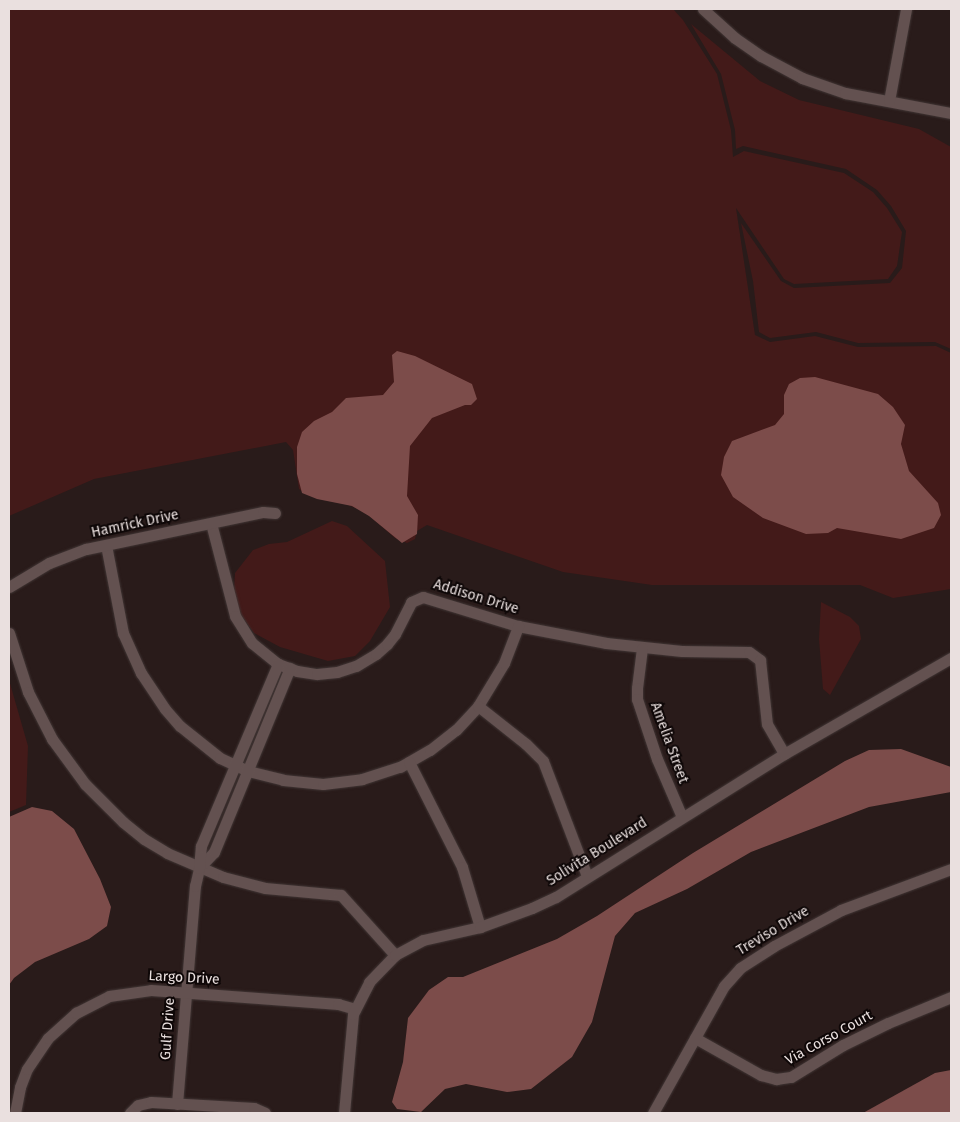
<!DOCTYPE html>
<html>
<head>
<meta charset="utf-8">
<style>
	body { margin:0 }
	#map { position:relative; width:960px; height:1122px; overflow:hidden; background:#291b1a; font-family:"Fira Sans",sans-serif }
	div>[style] { position:absolute }
	.green>* { inset:0; background:#431a19 }
	.water>* { inset:0; background:#7c4c4a }
	.roads { filter:drop-shadow(0 0 1px #413635) drop-shadow(0 0 1px #413635) }
	.minor>* { height:11px; margin:-5.5px; padding:0 5.5px; transform-origin:5.5px; border-radius:5.5px; background:#635150 }
	span { translate:-50% -50%; white-space:nowrap; text-align:center; line-height:1.15; -webkit-text-stroke:4px #0e0707; paint-order:stroke }
	.street-label { font-size:14px; color:#eae0df }
	.frame { position:absolute; inset:0; border:10px solid #eae0df; pointer-events:none }
</style>
</head>
<body>
<div id="map">
	<div class="green">
		<i style="clip-path:polygon(9px 9px,673px 9px,683px 20px,717px 74px,731px 130px,733px 157px,744px 151px,844px 173px,873px 192px,887px 208px,902px 232px,897px 266px,888px 279px,794px 284px,784px 279px,736px 208px,755px 335px,770px 342px,815px 336px,858px 347px,936px 346px,951px 353px,951px 589px,893px 598px,860px 585px,652px 585px,563px 572px,427px 525px,417px 531px,415px 539px,407px 543px,395px 538px,365px 512px,339px 501px,308px 495px,299px 489px,293px 450px,286px 442px,94px 479px,9px 516px)"></i>
		<i style="clip-path:polygon(691px 24px,760px 81px,799px 100px,919px 129px,951px 147px,951px 349px,935px 342px,858px 343px,816px 332px,770px 338px,759px 332px,753px 281px,741px 223px,781px 281px,794px 288px,890px 283px,902px 268px,906px 231px,891px 206px,877px 190px,846px 169px,743px 146px,736px 149px,735px 130px,721px 74px)"></i>
		<i style="clip-path:polygon(332px 521px,347px 526px,385px 561px,390px 607px,370px 641px,355px 656px,328px 661px,280px 647px,254px 633px,236px 608px,234px 591px,235px 573px,253px 550px,269px 544px,287px 542px)"></i>
		<i style="clip-path:polygon(821px 602px,850px 617px,859px 626px,861px 639px,830px 695px,823px 689px,819px 639px)"></i>
		<i style="clip-path:polygon(9px 680px,28px 746px,26px 805px,9px 812px)"></i>
	</div>
	<div class="water">
		<i style="clip-path:polygon(397px 351px,415px 356px,472px 384px,477px 399px,471px 405px,465px 405px,432px 418px,410px 446px,407px 496px,418px 515px,417px 534px,402px 543px,369px 516px,352px 506px,317px 499px,302px 493px,297px 474px,297px 447px,302px 432px,314px 421px,332px 412px,346px 398px,383px 395px,394px 382px,392px 355px)"></i>
		<i style="clip-path:polygon(815px 377px,878px 394px,893px 407px,905px 425px,901px 444px,909px 471px,938px 503px,941px 515px,934px 528px,901px 539px,837px 528px,828px 533px,806px 534px,763px 518px,733px 497px,721px 475px,724px 457px,732px 441px,775px 425px,784px 414px,784px 395px,789px 384px,800px 378px)"></i>
		<i style="clip-path:polygon(901px 749px,951px 767px,951px 792px,869px 807px,751px 852px,687px 889px,635px 913px,615px 936px,592px 1022px,572px 1057px,531px 1089px,507px 1092px,466px 1084px,445px 1089px,421px 1112px,397px 1109px,392px 1102px,403px 1062px,408px 1018px,429px 990px,448px 977px,463px 977px,557px 939px,597px 916px,693px 853px,845px 761px,869px 750px)"></i>
		<i style="clip-path:polygon(32px 807px,52px 811px,74px 829px,100px 879px,111px 907px,107px 926px,89px 939px,35px 962px,14px 978px,9px 985px,9px 817px)"></i>
		<i style="clip-path:polygon(951px 1070px,951px 1113px,863px 1113px,935px 1073px)"></i>
	</div>
	<div class="roads">
		<div class="minor">
			<i style="left:703px;top:9px;width:43px;rotate:42.2deg"></i>
			<i style="left:735px;top:38px;width:32px;rotate:35deg"></i>
			<i style="left:761px;top:56px;width:47px;rotate:28.2deg"></i>
			<i style="left:802px;top:78px;width:46px;rotate:19.2deg"></i>
			<i style="left:845px;top:93px;width:108px;rotate:10.7deg"></i>
			<i style="left:889px;top:101px;width:94px;rotate:-79.5deg"></i>
			<i style="left:211px;top:523px;width:96px;rotate:75.5deg"></i>
			<i style="left:235px;top:616px;width:32px;rotate:58deg"></i>
			<i style="left:252px;top:643px;width:33px;rotate:39deg"></i>
			<i style="left:278px;top:664px;width:20px;rotate:20deg"></i>
			<i style="left:297px;top:671px;width:20px;rotate:9deg"></i>
			<i style="left:317px;top:674px;width:20px;rotate:-6deg"></i>
			<i style="left:337px;top:672px;width:20px;rotate:-18deg"></i>
			<i style="left:356px;top:666px;width:23px;rotate:-31deg"></i>
			<i style="left:376px;top:654px;width:15px;rotate:-42deg"></i>
			<i style="left:387px;top:644px;width:13px;rotate:-51deg"></i>
			<i style="left:395px;top:634px;width:36px;rotate:-63deg"></i>
			<i style="left:411px;top:602px;width:13px;rotate:-23deg"></i>
			<i style="left:423px;top:597px;width:99px;rotate:17deg"></i>
			<i style="left:518px;top:626px;width:90px;rotate:10.9deg"></i>
			<i style="left:606px;top:643px;width:76px;rotate:6deg"></i>
			<i style="left:682px;top:651px;width:67px;rotate:0.9deg"></i>
			<i style="left:749px;top:652px;width:14px;rotate:36deg"></i>
			<i style="left:760px;top:660px;width:64px;rotate:83.8deg"></i>
			<i style="left:767px;top:724px;width:34px;rotate:60deg"></i>
			<i style="left:106px;top:545px;width:90px;rotate:79.1deg"></i>
			<i style="left:123px;top:633px;width:44px;rotate:65.8deg"></i>
			<i style="left:141px;top:673px;width:43px;rotate:56.3deg"></i>
			<i style="left:165px;top:709px;width:23px;rotate:49deg"></i>
			<i style="left:180px;top:726px;width:51px;rotate:38.7deg"></i>
			<i style="left:220px;top:758px;width:31px;rotate:25deg"></i>
			<i style="left:248px;top:771px;width:36px;rotate:14deg"></i>
			<i style="left:283px;top:780px;width:40px;rotate:5.7deg"></i>
			<i style="left:323px;top:784px;width:39px;rotate:-7deg"></i>
			<i style="left:362px;top:779px;width:40px;rotate:-18deg"></i>
			<i style="left:400px;top:767px;width:34px;rotate:-30deg"></i>
			<i style="left:430px;top:750px;width:33px;rotate:-38deg"></i>
			<i style="left:456px;top:730px;width:33px;rotate:-47deg"></i>
			<i style="left:478px;top:706px;width:50px;rotate:-58.8deg"></i>
			<i style="left:504px;top:663px;width:40px;rotate:-69deg"></i>
			<i style="left:9px;top:587px;width:47px;rotate:-31deg"></i>
			<i style="left:49px;top:563px;width:40px;rotate:-21deg"></i>
			<i style="left:86px;top:549px;width:181px;rotate:-11.8deg"></i>
			<i style="left:263px;top:512px;width:12px;rotate:5deg"></i>
			<i style="left:9px;top:633px;width:62px;rotate:72.1deg"></i>
			<i style="left:28px;top:692px;width:53px;rotate:62.9deg"></i>
			<i style="left:52px;top:739px;width:56px;rotate:53.7deg"></i>
			<i style="left:85px;top:784px;width:54px;rotate:45deg"></i>
			<i style="left:123px;top:822px;width:27px;rotate:39deg"></i>
			<i style="left:144px;top:839px;width:27px;rotate:31deg"></i>
			<i style="left:167px;top:853px;width:61px;rotate:23.2deg"></i>
			<i style="left:223px;top:877px;width:43px;rotate:14.7deg"></i>
			<i style="left:265px;top:888px;width:76px;rotate:5.3deg"></i>
			<i style="left:341px;top:895px;width:81px;rotate:48deg"></i>
			<i style="left:642px;top:648px;width:40px;rotate:97.1deg"></i>
			<i style="left:637px;top:688px;width:11px;rotate:90deg"></i>
			<i style="left:637px;top:699px;width:63px;rotate:71.6deg"></i>
			<i style="left:657px;top:759px;width:63px;rotate:66.7deg"></i>
			<i style="left:478px;top:706px;width:61px;rotate:38.4deg"></i>
			<i style="left:526px;top:744px;width:24px;rotate:45deg"></i>
			<i style="left:543px;top:761px;width:123px;rotate:69.1deg"></i>
			<i style="left:409px;top:762px;width:118px;rotate:63.2deg"></i>
			<i style="left:462px;top:867px;width:63px;rotate:73.3deg"></i>
			<i style="left:199px;top:868px;width:22px;rotate:-47deg"></i>
			<i style="left:214px;top:852px;width:199px;rotate:-67.6deg"></i>
			<i style="left:695px;top:1038px;width:76px;rotate:29.3deg"></i>
			<i style="left:761px;top:1075px;width:16px;rotate:15deg"></i>
			<i style="left:776px;top:1079px;width:15px;rotate:-8deg"></i>
			<i style="left:791px;top:1077px;width:61px;rotate:-31.6deg"></i>
			<i style="left:843px;top:1045px;width:50px;rotate:-26.1deg"></i>
			<i style="left:888px;top:1023px;width:68px;rotate:-22.4deg"></i>
			<i style="left:177px;top:1104px;width:219px;rotate:-85.3deg"></i>
			<i style="left:195px;top:886px;width:18px;rotate:-77deg"></i>
			<i style="left:199px;top:868px;width:22px;rotate:-85deg"></i>
			<i style="left:201px;top:846px;width:198px;rotate:-67.1deg"></i>
			<i style="left:15px;top:1113px;width:26px;rotate:-79deg"></i>
			<i style="left:20px;top:1087px;width:19px;rotate:-69deg"></i>
			<i style="left:27px;top:1069px;width:37px;rotate:-56deg"></i>
			<i style="left:48px;top:1038px;width:38px;rotate:-42deg"></i>
			<i style="left:76px;top:1013px;width:37px;rotate:-27deg"></i>
			<i style="left:109px;top:996px;width:42px;rotate:-8.1deg"></i>
			<i style="left:151px;top:990px;width:188px;rotate:4.3deg"></i>
			<i style="left:338px;top:1004px;width:18px;rotate:16deg"></i>
			<i style="left:130px;top:1113px;width:11px;rotate:-45deg"></i>
			<i style="left:138px;top:1105px;width:13px;rotate:-13deg"></i>
			<i style="left:151px;top:1102px;width:103px;rotate:3.3deg"></i>
			<i style="left:254px;top:1108px;width:12px;rotate:24deg"></i>
			<i style="left:344px;top:1113px;width:99px;rotate:-84.8deg"></i>
			<i style="left:353px;top:1014px;width:36px;rotate:-63deg"></i>
			<i style="left:369px;top:982px;width:37px;rotate:-46deg"></i>
			<i style="left:395px;top:955px;width:32px;rotate:-28deg"></i>
			<i style="left:423px;top:940px;width:58px;rotate:-12.8deg"></i>
			<i style="left:480px;top:927px;width:55px;rotate:-20.1deg"></i>
			<i style="left:532px;top:908px;width:26px;rotate:-25deg"></i>
			<i style="left:556px;top:897px;width:269px;rotate:-32.1deg"></i>
			<i style="left:784px;top:754px;width:193px;rotate:-29.9deg"></i>
			<i style="left:653px;top:1113px;width:145px;rotate:-60.8deg"></i>
			<i style="left:724px;top:986px;width:24px;rotate:-48deg"></i>
			<i style="left:740px;top:968px;width:40px;rotate:-32.9deg"></i>
			<i style="left:774px;top:946px;width:76px;rotate:-28.2deg"></i>
			<i style="left:841px;top:910px;width:117px;rotate:-20.4deg"></i>
		</div>
	</div>
	<div class="street-label">
		<span style="left:135px;top:524px;rotate:-12deg">Hamrick Drive</span>
		<span style="left:476px;top:597px;rotate:17deg">Addison Drive</span>
		<span style="left:669px;top:743px;rotate:70deg">Amelia Street</span>
		<span style="left:597px;top:852px;rotate:-32deg">Solivita Boulevard</span>
		<span style="left:773px;top:931px;rotate:-31deg">Treviso Drive</span>
		<span style="left:184px;top:978px;rotate:3deg">Largo Drive</span>
		<span style="left:168px;top:1029px;rotate:-86deg">Gulf Drive</span>
		<span style="left:829px;top:1038px;rotate:-29deg">Via Corso Court</span>
	</div>
	<div class="frame"></div>
</div>
</body>
</html>
